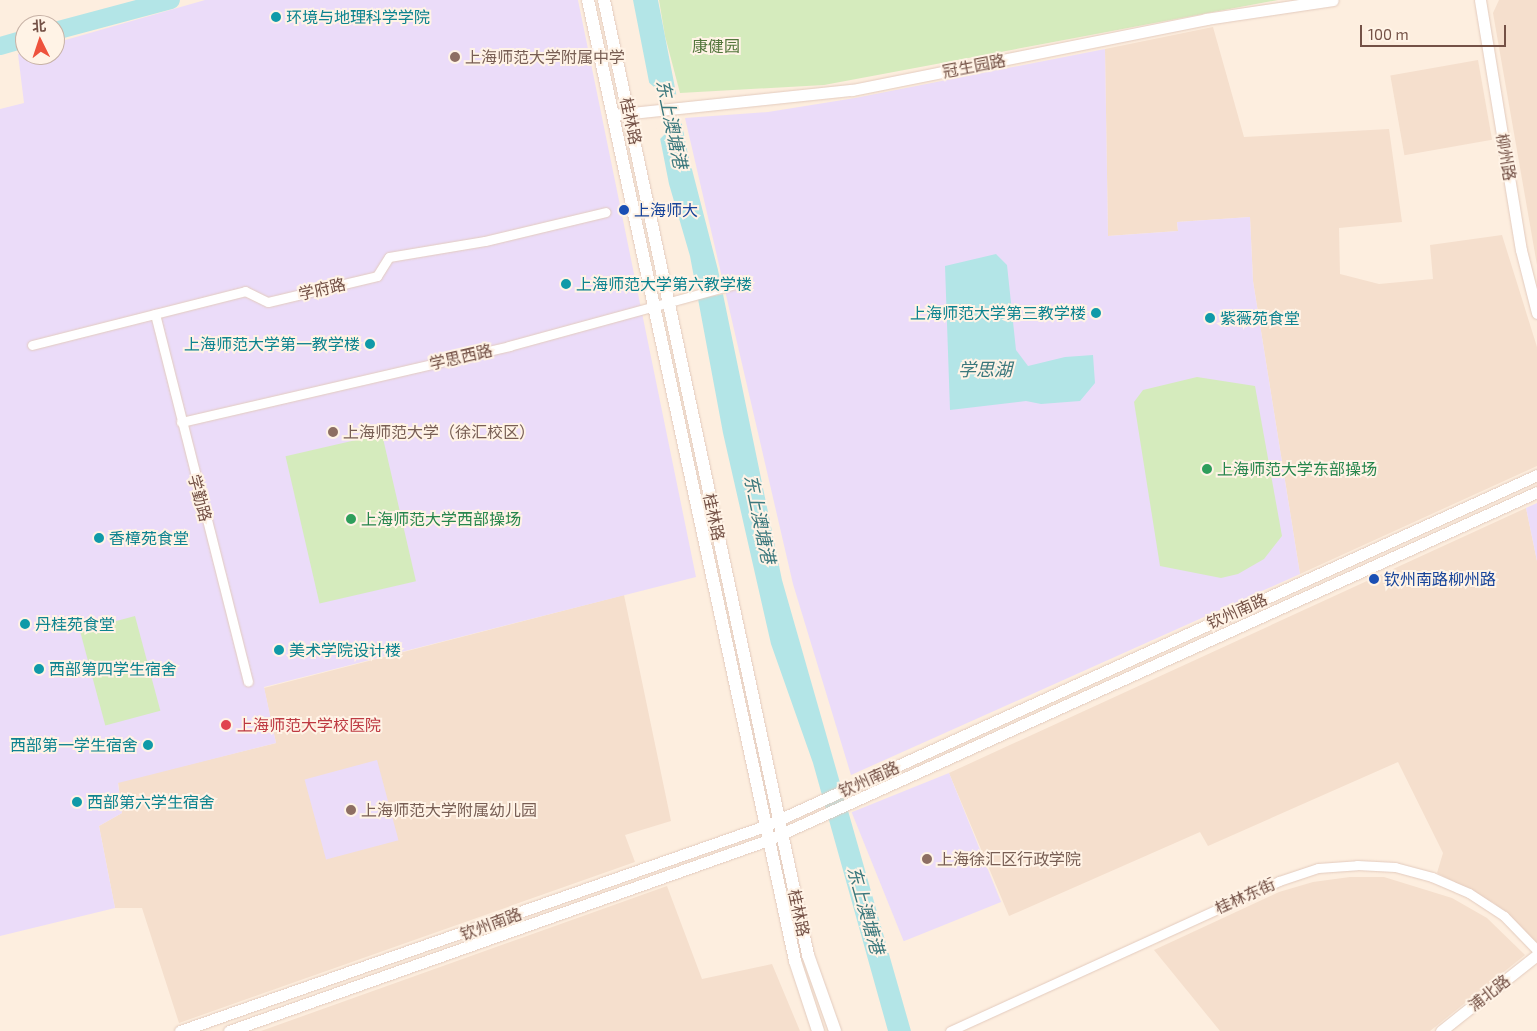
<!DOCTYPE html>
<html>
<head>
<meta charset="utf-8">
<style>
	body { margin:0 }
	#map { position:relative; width:1537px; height:1031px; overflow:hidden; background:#fdeedf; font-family:"Exo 2","Noto Sans SC",sans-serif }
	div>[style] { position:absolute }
	.residential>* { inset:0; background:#f5dfcd; transform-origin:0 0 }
	.education>* { inset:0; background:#ebdcf9; transform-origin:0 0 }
	.green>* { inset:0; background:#d5ebbd; transform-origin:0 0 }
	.water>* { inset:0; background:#b3e5e7 }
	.pier>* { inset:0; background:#fdeedf; transform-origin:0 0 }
	.river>* { height:18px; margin:-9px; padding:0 9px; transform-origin:9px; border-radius:9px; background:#b3e5e7 }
	.roads { filter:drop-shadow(0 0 1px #e3cbbe) drop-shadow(0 0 1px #e3cbbe) }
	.minor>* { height:9px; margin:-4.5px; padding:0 4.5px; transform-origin:4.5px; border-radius:4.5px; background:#fff }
	.tertiary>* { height:11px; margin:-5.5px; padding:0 5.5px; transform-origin:5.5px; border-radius:5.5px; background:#fff }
	.secondary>* { height:12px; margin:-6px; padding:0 6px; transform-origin:6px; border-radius:6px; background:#fff }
	.dots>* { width:14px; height:14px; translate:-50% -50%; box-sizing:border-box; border:2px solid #fff3e6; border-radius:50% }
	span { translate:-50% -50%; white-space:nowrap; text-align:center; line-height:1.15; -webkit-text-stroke:4px #fff3e6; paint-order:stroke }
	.culture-label { font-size:16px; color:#0d838f }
	.left { translate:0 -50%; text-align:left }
	.right { translate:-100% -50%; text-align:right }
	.park-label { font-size:16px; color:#52753b }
	.education-label { font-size:16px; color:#785e54 }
	.street-label { font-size:16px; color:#745146 }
	.transit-label { font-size:16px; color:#164399 }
	.leisure-label { font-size:16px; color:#27864d }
	.health-label { font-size:16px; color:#be3a42 }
	.water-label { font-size:18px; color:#3a777c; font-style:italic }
	.north { position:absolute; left:15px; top:15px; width:50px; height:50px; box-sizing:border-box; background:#fff3e6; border:1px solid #c7b2a6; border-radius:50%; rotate:356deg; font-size:14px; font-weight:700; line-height:20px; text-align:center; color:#745146 }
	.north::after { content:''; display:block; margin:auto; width:18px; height:22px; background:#ee523d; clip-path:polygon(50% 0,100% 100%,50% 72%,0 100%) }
	.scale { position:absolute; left:1360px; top:25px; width:146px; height:22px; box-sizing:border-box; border:2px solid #745146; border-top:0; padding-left:6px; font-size:15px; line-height:18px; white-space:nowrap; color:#745146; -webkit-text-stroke:4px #fff3e6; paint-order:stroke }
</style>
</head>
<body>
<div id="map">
	<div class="residential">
		<i style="clip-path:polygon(1499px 0,1537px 0,1537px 265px,1493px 13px)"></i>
		<i style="clip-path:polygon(1213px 27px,1244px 137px,1389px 129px,1402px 222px,1339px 228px,1340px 274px,1379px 284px,1433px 279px,1430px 245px,1502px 235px,1537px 347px,1537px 466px,1300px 574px,1253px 281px,1250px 217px,1177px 222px,1178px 231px,1108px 236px,1105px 49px)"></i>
		<i style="left:1478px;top:60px;width:81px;height:89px;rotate:80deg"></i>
		<i style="clip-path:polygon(1526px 508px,1537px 561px,1537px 943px,1494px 903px,1437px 873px,1443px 853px,1398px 762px,1208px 846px,1200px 832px,1009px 916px,949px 773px)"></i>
		<i style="clip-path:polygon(624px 595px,671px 821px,625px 835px,635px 862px,179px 1023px,142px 908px,115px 908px,99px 826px,122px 813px,118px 782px,276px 743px,264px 688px)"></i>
		<i style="clip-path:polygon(1350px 877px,1384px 877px,1452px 898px,1487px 918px,1525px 955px,1430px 1031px,1220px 1031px,1154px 950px,1279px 892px,1313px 882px)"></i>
		<i style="clip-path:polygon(667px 886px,702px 979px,772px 964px,800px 1031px,261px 1031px)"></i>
	</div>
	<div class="education">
		<i style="clip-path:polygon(205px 0,578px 0,696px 577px,264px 687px,276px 743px,118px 783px,122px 813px,99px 826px,115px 908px,0 936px,0 109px,24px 103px,18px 54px,55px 55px,55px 43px)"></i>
		<i style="clip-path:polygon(1105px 49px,1108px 236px,1178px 231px,1177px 222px,1250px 217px,1253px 281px,1300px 574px,851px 775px,793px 584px,685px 118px,768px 112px,855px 98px)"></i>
		<i style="clip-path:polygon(1537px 503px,1537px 561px,1526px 508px)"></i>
		<i style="left:377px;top:760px;width:83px;height:75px;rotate:75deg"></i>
		<i style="left:949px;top:773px;width:139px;height:105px;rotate:68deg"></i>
	</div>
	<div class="green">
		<i style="clip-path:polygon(659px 0,1278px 0,824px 85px,680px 93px,665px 36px)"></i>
		<i style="clip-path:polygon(1197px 377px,1255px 386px,1282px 536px,1264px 559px,1238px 574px,1221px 578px,1160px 566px,1134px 402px,1143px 390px)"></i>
		<i style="left:382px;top:434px;width:151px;height:99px;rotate:77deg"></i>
		<i style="left:135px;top:616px;width:98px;height:57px;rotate:75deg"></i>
	</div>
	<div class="water">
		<i style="clip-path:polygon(633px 0,658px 0,687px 150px,718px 270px,782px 580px,911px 1031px,888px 1031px,813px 763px,771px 644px,723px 433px,690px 256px,669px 184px)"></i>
		<i style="clip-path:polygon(996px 254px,1007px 265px,1016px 350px,1028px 366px,1065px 357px,1093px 355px,1095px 383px,1080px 401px,1041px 404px,1026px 401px,950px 410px,945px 266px)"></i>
	</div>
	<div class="pier">
		<i style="clip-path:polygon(647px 81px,660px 92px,680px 95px,685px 123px,674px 125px,659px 140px)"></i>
		<i style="left:722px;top:278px;width:16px;height:29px;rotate:79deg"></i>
	</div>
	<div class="river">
		<i style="left:55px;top:31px;width:120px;rotate:-15deg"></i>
		<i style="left:0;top:46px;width:26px;rotate:-16deg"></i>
	</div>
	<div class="roads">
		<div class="minor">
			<i style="left:155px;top:314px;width:379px;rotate:75.8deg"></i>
			<i style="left:32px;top:345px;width:220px;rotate:-14.2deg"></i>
			<i style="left:245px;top:291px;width:25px;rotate:26deg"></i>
			<i style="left:268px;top:302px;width:112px;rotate:-13.4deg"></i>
			<i style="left:377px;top:276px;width:22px;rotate:-58deg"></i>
			<i style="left:389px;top:257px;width:97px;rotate:-9.5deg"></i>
			<i style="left:485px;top:241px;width:124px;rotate:-13.5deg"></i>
			<i style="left:181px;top:422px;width:337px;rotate:-13deg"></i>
			<i style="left:509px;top:346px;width:238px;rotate:-15.3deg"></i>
			<i style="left:950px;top:1031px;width:362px;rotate:-24.5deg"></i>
			<i style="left:1279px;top:881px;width:41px;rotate:-18.4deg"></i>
			<i style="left:1318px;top:868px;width:39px;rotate:-4deg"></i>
			<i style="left:1357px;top:865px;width:38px;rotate:3deg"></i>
			<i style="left:1395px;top:867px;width:38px;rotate:15deg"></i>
			<i style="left:1432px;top:877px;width:40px;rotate:23.4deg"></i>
			<i style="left:1469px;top:893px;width:42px;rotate:33.3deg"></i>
			<i style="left:1504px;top:916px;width:47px;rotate:45.9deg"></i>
		</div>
		<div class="tertiary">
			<i style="left:1480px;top:0;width:253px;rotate:80.7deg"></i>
			<i style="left:1521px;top:250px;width:65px;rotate:75.7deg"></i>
			<i style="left:613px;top:115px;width:240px;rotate:-6deg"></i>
			<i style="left:852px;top:90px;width:361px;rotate:-11.3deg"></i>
			<i style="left:1206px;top:19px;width:128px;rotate:-8.5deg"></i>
			<i style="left:180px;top:1031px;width:620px;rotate:-19.31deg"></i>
			<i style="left:765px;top:826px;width:848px;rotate:-24.45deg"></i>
			<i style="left:229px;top:1031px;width:572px;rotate:-19.51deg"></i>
			<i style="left:768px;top:840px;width:844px;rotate:-24.35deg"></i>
			<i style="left:1441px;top:1031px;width:122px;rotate:-38.4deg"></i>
		</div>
		<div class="secondary">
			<i style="left:588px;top:0;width:983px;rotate:77.84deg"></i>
			<i style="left:795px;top:961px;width:74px;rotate:71.8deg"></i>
			<i style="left:604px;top:0;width:977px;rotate:77.94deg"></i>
			<i style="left:808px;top:955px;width:81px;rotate:70.4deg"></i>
		</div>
	</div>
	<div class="dots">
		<i style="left:276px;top:17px;background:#0f9aa8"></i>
		<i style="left:455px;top:57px;background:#8d6e63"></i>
		<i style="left:624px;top:210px;background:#1a4fb4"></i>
		<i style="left:566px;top:284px;background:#0f9aa8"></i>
		<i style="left:1096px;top:313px;background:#0f9aa8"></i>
		<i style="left:1210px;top:318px;background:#0f9aa8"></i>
		<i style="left:370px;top:344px;background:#0f9aa8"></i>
		<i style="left:333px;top:432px;background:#8d6e63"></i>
		<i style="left:1207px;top:469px;background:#2e9e5b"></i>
		<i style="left:351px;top:519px;background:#2e9e5b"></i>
		<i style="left:99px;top:538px;background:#0f9aa8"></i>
		<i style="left:1374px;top:579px;background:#1a4fb4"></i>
		<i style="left:25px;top:624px;background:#0f9aa8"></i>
		<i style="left:279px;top:650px;background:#0f9aa8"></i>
		<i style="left:39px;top:669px;background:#0f9aa8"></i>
		<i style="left:226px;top:725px;background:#e0444e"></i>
		<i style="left:148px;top:745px;background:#0f9aa8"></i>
		<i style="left:77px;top:802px;background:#0f9aa8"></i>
		<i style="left:351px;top:810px;background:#8d6e63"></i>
		<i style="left:927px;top:859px;background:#8d6e63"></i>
	</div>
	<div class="culture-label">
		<span class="left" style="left:286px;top:17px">环境与地理科学学院</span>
		<span class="left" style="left:576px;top:284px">上海师范大学第六教学楼</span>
		<span class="right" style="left:1086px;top:313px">上海师范大学第三教学楼</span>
		<span class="left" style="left:1220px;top:318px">紫薇苑食堂</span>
		<span class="right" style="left:360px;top:344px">上海师范大学第一教学楼</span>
		<span class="left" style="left:109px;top:538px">香樟苑食堂</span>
		<span class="left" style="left:35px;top:624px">丹桂苑食堂</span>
		<span class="left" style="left:289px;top:650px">美术学院设计楼</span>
		<span class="left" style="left:49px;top:669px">西部第四学生宿舍</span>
		<span class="right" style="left:138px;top:745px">西部第一学生宿舍</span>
		<span class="left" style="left:87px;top:802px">西部第六学生宿舍</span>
	</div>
	<div class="park-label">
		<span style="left:716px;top:46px">康健园</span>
	</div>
	<div class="education-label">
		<span class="left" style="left:465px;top:57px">上海师范大学附属中学</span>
		<span class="left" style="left:343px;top:432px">上海师范大学（徐汇校区）</span>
		<span class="left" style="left:361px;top:810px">上海师范大学附属幼儿园</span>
		<span class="left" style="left:937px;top:859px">上海徐汇区行政学院</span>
	</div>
	<div class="street-label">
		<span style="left:974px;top:66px;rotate:-11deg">冠生园路</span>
		<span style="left:631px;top:121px;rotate:78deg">桂林路</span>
		<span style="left:1506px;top:157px;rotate:80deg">柳州路</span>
		<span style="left:322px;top:289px;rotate:-13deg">学府路</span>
		<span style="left:461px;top:357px;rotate:-13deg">学思西路</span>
		<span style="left:200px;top:498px;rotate:75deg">学勤路</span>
		<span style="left:714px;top:517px;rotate:78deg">桂林路</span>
		<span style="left:1237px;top:611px;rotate:-24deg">钦州南路</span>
		<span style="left:869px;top:779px;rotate:-24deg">钦州南路</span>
		<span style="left:1245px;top:896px;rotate:-24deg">桂林东街</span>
		<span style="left:799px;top:913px;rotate:78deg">桂林路</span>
		<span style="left:491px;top:924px;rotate:-20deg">钦州南路</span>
		<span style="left:1489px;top:993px;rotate:-38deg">浦北路</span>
	</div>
	<div class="transit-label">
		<span class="left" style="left:634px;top:210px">上海师大</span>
		<span class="left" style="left:1384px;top:579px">钦州南路柳州路</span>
	</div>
	<div class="leisure-label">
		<span class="left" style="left:1217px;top:469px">上海师范大学东部操场</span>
		<span class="left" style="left:361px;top:519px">上海师范大学西部操场</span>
	</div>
	<div class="health-label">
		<span class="left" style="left:237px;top:725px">上海师范大学校医院</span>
	</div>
	<div class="water-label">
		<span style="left:672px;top:124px;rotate:78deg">东上澳塘港</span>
		<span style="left:985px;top:369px">学思湖</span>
		<span style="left:760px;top:519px;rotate:78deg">东上澳塘港</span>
		<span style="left:866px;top:910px;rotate:74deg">东上澳塘港</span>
	</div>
	<div class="north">北</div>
	<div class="scale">100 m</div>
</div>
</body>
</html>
